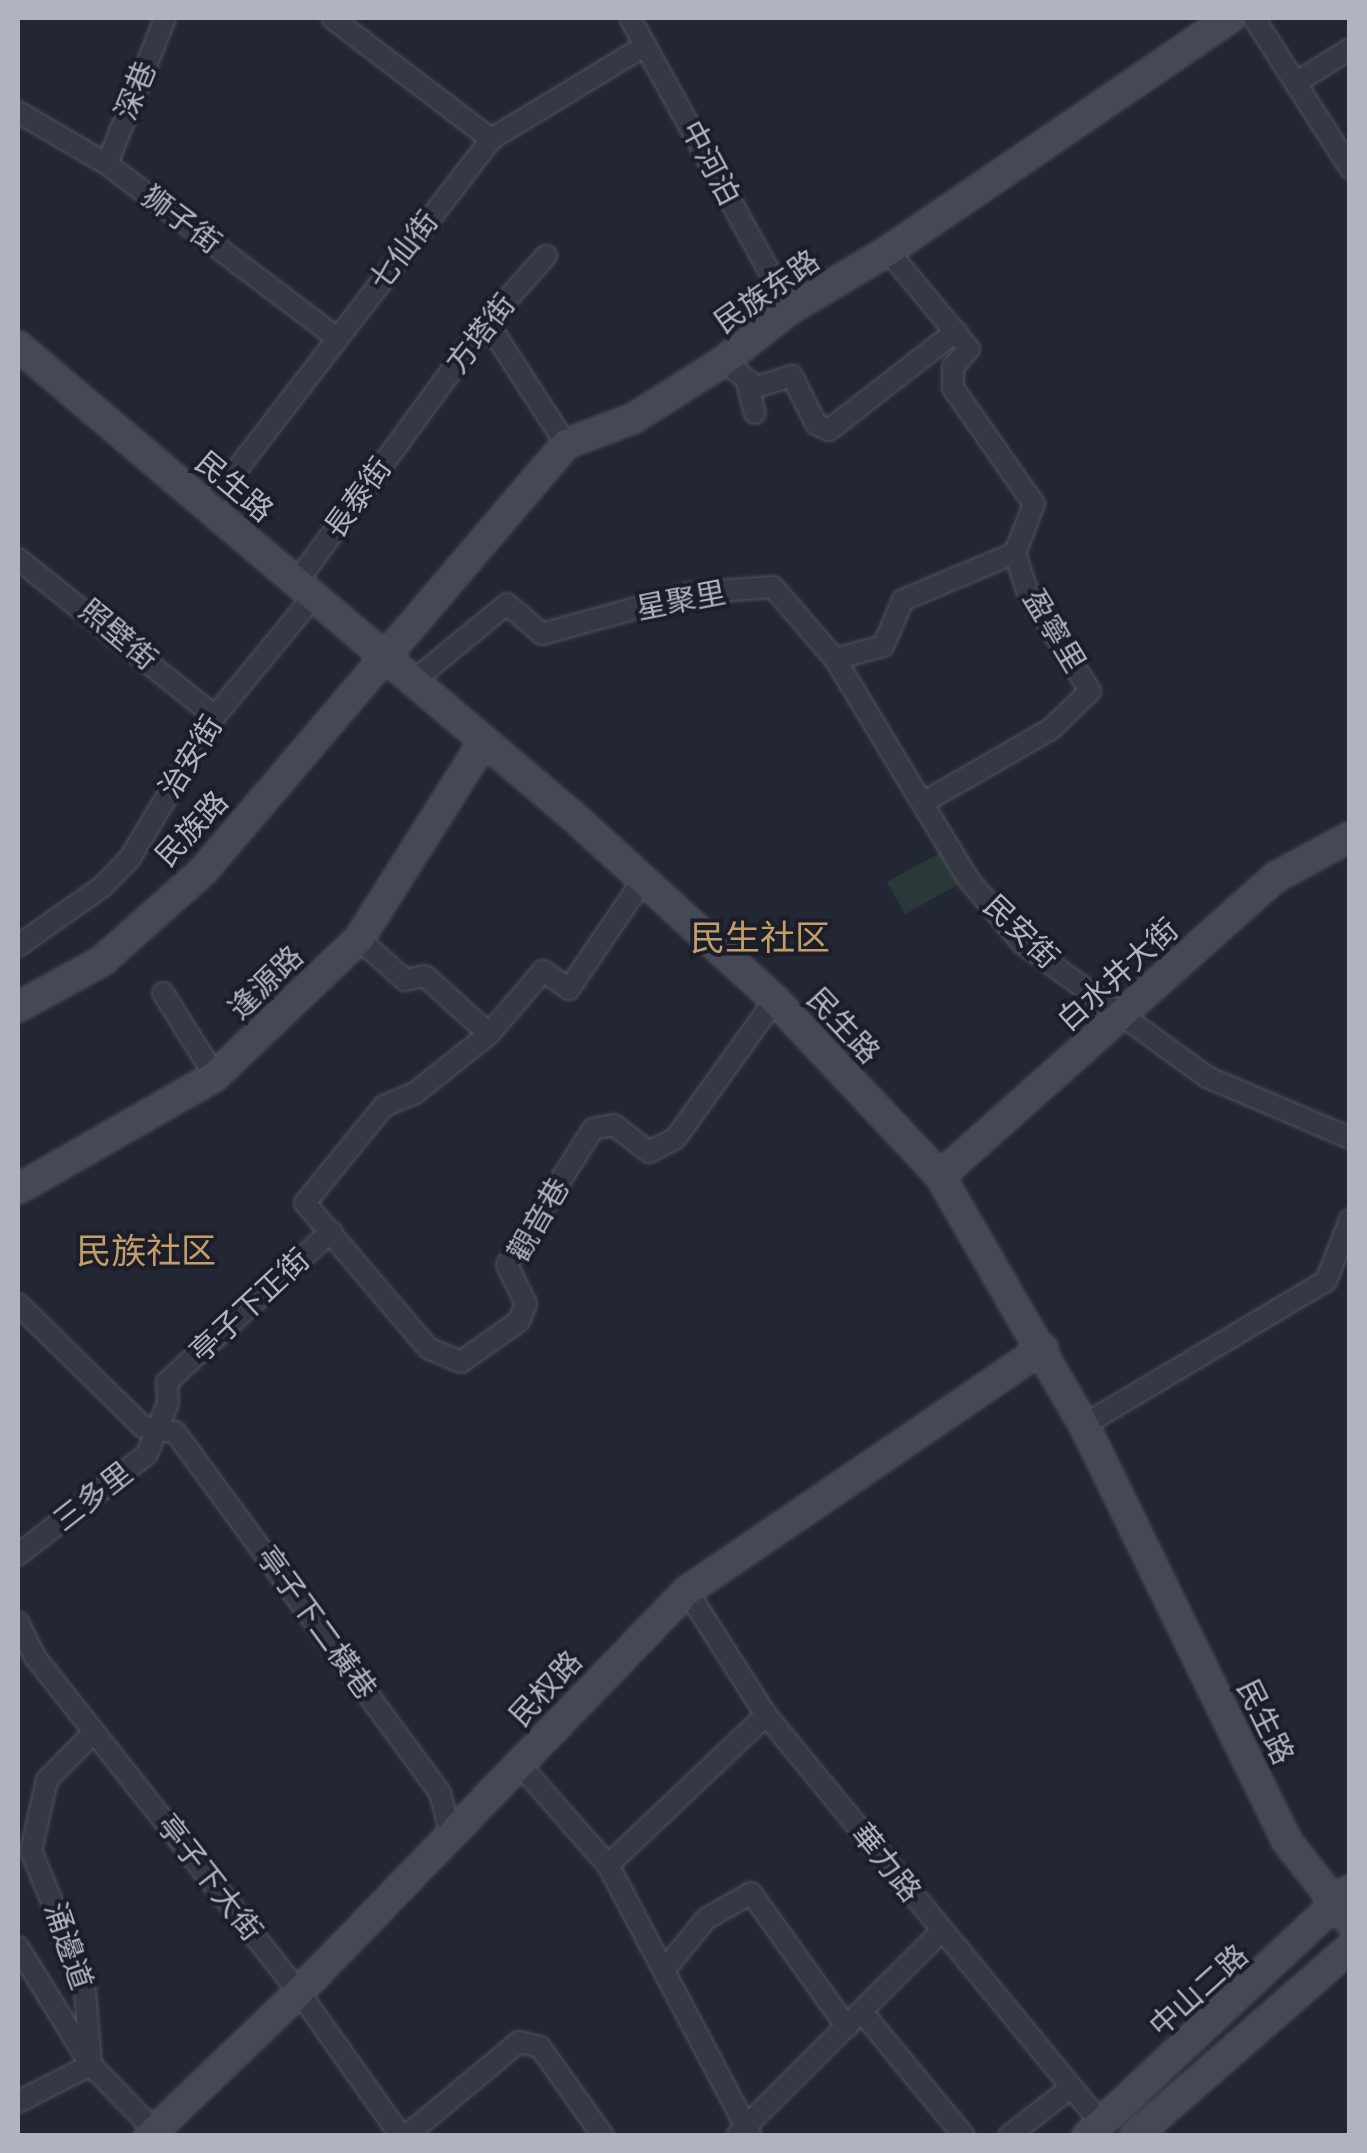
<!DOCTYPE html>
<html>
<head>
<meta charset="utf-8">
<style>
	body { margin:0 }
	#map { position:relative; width:1367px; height:2153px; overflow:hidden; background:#222733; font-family:Cabin,"Noto Sans SC",sans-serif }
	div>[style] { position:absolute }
	.green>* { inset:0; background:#2a383a; transform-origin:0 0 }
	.roads { filter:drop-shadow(0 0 2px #50545f) drop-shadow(0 0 2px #50545f) }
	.street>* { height:20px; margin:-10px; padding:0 10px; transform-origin:10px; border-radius:10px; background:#353944 }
	.secondary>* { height:28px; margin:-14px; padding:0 14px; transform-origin:14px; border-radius:14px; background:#444857 }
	span { translate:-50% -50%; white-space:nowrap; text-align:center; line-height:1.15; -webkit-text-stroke:8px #1b1e29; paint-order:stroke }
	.street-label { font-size:30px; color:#b0b4c1 }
	.quarter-label { font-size:35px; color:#c49e68 }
	.frame { position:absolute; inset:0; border:20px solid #b0b4c1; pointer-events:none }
</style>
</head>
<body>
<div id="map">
	<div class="green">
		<i style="left:950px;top:847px;width:37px;height:72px;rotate:61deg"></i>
	</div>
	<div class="roads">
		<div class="street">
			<i style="left:332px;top:18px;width:200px;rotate:37.3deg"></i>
			<i style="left:630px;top:18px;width:332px;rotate:61.2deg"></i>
			<i style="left:1254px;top:18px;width:178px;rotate:57.4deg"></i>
			<i style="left:1297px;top:82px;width:62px;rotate:-31.9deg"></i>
			<i style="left:18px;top:112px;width:103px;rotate:30.3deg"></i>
			<i style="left:107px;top:164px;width:288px;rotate:37.1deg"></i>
			<i style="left:107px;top:164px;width:157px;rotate:-68.3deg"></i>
			<i style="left:888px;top:251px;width:127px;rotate:50.4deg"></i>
			<i style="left:969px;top:349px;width:24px;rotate:132deg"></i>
			<i style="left:953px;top:367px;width:21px;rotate:90deg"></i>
			<i style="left:953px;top:388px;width:141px;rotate:55.1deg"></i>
			<i style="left:1034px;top:504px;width:53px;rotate:111.2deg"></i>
			<i style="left:1015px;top:553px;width:40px;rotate:72deg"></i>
			<i style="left:1027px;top:591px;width:118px;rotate:57.8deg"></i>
			<i style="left:1090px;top:691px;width:54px;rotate:135.7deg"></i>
			<i style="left:1051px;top:729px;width:146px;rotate:150.1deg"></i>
			<i style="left:487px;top:322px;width:145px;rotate:57.1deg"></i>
			<i style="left:724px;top:361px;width:41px;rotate:39.1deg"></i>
			<i style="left:756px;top:387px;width:38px;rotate:-17deg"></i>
			<i style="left:792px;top:376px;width:54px;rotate:63.4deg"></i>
			<i style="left:816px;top:424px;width:14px;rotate:25deg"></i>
			<i style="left:829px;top:430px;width:161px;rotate:-37.9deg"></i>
			<i style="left:747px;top:382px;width:32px;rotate:76deg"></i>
			<i style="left:208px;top:507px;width:464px;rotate:-52.4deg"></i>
			<i style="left:491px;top:139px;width:181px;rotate:-31.2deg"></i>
			<i style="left:18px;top:559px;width:252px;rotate:38.6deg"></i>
			<i style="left:296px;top:583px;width:323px;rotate:-53.8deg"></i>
			<i style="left:487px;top:322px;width:89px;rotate:-48.2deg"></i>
			<i style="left:835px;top:659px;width:50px;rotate:-15.2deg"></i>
			<i style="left:883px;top:646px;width:50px;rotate:-66.5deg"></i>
			<i style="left:903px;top:600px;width:121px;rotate:-22.8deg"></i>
			<i style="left:411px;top:683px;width:124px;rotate:-39.5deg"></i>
			<i style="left:507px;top:604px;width:46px;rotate:40.6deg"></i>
			<i style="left:542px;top:634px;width:155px;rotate:-15.4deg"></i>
			<i style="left:691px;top:593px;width:82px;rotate:-4.2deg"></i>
			<i style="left:773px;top:587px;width:95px;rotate:49.3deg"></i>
			<i style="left:835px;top:659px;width:257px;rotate:58.8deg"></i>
			<i style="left:968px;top:879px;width:84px;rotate:49.8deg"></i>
			<i style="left:1022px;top:943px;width:228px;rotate:35.9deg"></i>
			<i style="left:1207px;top:1077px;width:155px;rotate:23.1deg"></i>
			<i style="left:643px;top:880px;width:132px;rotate:124.2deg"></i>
			<i style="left:569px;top:989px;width:32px;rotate:-145deg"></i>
			<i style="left:543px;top:971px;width:83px;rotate:130.6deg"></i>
			<i style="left:489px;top:1034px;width:95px;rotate:141.4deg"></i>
			<i style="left:415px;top:1093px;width:34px;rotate:157deg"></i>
			<i style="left:384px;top:1106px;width:125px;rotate:129.2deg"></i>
			<i style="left:305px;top:1203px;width:190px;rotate:49.7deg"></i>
			<i style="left:428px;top:1348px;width:36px;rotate:23deg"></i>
			<i style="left:461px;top:1362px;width:71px;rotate:-35.3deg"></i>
			<i style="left:519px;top:1321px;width:18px;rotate:-68deg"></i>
			<i style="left:526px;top:1304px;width:43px;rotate:-116deg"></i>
			<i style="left:507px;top:1265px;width:161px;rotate:-57.7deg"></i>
			<i style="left:593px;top:1129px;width:21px;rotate:-11deg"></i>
			<i style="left:614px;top:1125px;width:44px;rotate:37.6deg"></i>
			<i style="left:649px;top:1152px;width:29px;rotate:-27deg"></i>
			<i style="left:675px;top:1139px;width:171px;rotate:-54.3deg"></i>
			<i style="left:359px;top:939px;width:62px;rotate:41.7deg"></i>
			<i style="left:405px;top:980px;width:20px;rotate:-11deg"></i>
			<i style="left:425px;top:976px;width:86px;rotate:42.2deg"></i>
			<i style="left:18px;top:946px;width:104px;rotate:-35.2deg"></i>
			<i style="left:103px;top:886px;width:39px;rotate:-46deg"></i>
			<i style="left:130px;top:858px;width:165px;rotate:-59.1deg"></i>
			<i style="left:215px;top:716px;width:154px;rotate:-50.5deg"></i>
			<i style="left:163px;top:993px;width:98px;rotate:57.9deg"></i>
			<i style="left:18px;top:1304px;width:175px;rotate:44.5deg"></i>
			<i style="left:143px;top:1427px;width:32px;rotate:9deg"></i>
			<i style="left:175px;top:1432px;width:448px;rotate:53.7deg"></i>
			<i style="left:440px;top:1793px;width:44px;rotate:75.7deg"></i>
			<i style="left:1084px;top:1425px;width:282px;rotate:-30.8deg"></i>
			<i style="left:1326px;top:1281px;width:66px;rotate:-68.5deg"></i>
			<i style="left:18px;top:1555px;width:164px;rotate:-38.1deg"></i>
			<i style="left:147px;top:1454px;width:55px;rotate:-67.6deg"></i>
			<i style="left:168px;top:1403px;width:21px;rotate:-93deg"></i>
			<i style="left:167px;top:1382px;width:223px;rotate:-42.6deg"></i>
			<i style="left:687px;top:1591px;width:147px;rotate:57.5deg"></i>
			<i style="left:766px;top:1715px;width:528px;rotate:50.61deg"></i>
			<i style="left:18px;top:1622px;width:39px;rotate:64deg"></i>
			<i style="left:35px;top:1657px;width:427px;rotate:51.8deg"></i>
			<i style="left:299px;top:1992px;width:176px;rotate:54.7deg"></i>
			<i style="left:520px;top:1765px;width:133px;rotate:48.7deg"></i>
			<i style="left:608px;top:1865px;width:306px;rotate:62.2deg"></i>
			<i style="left:608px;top:1865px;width:218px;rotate:-43.5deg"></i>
			<i style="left:18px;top:1947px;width:139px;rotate:58.3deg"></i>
			<i style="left:91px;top:2065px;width:91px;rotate:45.9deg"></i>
			<i style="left:665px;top:1969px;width:65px;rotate:-50.6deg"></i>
			<i style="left:706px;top:1919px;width:52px;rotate:-30deg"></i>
			<i style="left:751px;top:1893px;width:165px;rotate:54.4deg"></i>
			<i style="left:862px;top:2012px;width:161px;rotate:50.6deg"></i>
			<i style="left:18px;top:2102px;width:82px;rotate:-26.9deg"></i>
			<i style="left:91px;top:2065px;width:85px;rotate:-94.7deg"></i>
			<i style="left:84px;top:1980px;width:139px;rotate:-112.3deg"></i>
			<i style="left:31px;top:1851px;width:73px;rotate:-77.3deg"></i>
			<i style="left:47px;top:1780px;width:67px;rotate:-45.6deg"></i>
			<i style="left:738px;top:2134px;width:288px;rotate:-44.9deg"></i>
			<i style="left:406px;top:2136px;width:147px;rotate:-39.8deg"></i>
			<i style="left:519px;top:2042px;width:22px;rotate:13deg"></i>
			<i style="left:540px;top:2047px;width:109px;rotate:54.7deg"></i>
			<i style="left:1009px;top:2136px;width:76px;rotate:-38.1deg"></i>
		</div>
		<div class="secondary">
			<i style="left:18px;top:346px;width:729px;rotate:40.27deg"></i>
			<i style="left:574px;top:817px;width:272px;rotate:42.3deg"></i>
			<i style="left:775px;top:1000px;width:241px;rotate:46.8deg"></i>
			<i style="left:940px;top:1176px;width:288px;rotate:60deg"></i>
			<i style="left:1084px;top:1425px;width:462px;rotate:64deg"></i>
			<i style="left:1286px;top:1840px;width:104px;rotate:52deg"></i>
			<i style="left:18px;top:1007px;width:96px;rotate:-28.7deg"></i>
			<i style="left:102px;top:961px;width:137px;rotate:-41.7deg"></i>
			<i style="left:204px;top:870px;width:559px;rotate:-49.64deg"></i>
			<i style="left:566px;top:444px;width:73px;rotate:-20.9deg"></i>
			<i style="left:634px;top:418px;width:107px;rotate:-32.3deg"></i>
			<i style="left:724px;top:361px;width:84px;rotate:-38.2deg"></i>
			<i style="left:790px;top:309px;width:114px;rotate:-30.6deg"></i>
			<i style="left:888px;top:251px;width:414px;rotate:-34.3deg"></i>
			<i style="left:940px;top:1176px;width:450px;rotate:-41.7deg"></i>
			<i style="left:1276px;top:877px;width:84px;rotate:-28.4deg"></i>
			<i style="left:18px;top:1189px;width:227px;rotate:-29.8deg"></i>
			<i style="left:215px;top:1076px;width:199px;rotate:-43.6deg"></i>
			<i style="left:359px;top:939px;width:232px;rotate:-57.7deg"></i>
			<i style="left:149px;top:2136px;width:208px;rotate:-43.8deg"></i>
			<i style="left:299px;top:1992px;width:558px;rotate:-45.94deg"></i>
			<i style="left:687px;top:1591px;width:431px;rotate:-34.3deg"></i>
			<i style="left:1087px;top:2136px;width:360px;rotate:-43.1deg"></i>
			<i style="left:1135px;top:2136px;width:286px;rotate:-41.2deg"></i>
		</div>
	</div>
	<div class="street-label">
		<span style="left:136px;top:91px;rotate:-68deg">深巷</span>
		<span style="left:710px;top:163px;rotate:62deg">中河泊</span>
		<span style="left:181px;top:220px;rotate:37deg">狮子街</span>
		<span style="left:404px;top:251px;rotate:-52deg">七仙街</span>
		<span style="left:767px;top:292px;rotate:-35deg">民族东路</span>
		<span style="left:481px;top:334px;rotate:-52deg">方塔街</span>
		<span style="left:234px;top:487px;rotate:40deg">民生路</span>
		<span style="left:358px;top:498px;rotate:-54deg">長泰街</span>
		<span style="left:681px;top:601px;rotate:-11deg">星聚里</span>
		<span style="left:1054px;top:631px;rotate:59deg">盈寧里</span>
		<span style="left:118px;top:635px;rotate:40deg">照壁街</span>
		<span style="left:191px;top:757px;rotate:-58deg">治安街</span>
		<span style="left:192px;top:829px;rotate:-47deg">民族路</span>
		<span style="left:1021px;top:932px;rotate:44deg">民安街</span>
		<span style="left:1118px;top:975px;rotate:-42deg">白水井大街</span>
		<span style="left:266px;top:983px;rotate:-44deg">逢源路</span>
		<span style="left:843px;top:1026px;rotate:47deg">民生路</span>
		<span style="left:539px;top:1220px;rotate:-60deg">觀音巷</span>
		<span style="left:250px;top:1306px;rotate:-43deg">亭子下正街</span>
		<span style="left:93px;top:1497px;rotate:-38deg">三多里</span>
		<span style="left:316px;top:1623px;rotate:54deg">亭子下二橫巷</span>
		<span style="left:546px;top:1689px;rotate:-47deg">民权路</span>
		<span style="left:1265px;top:1722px;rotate:64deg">民生路</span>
		<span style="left:886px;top:1863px;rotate:51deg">華力路</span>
		<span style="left:209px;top:1878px;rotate:52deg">亭子下大街</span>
		<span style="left:68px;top:1946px;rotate:71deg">涌邊道</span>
		<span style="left:1199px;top:1991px;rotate:-42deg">中山二路</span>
	</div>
	<div class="quarter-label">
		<span style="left:760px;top:938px">民生社区</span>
		<span style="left:146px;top:1251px">民族社区</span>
	</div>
	<div class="frame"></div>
</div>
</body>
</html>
